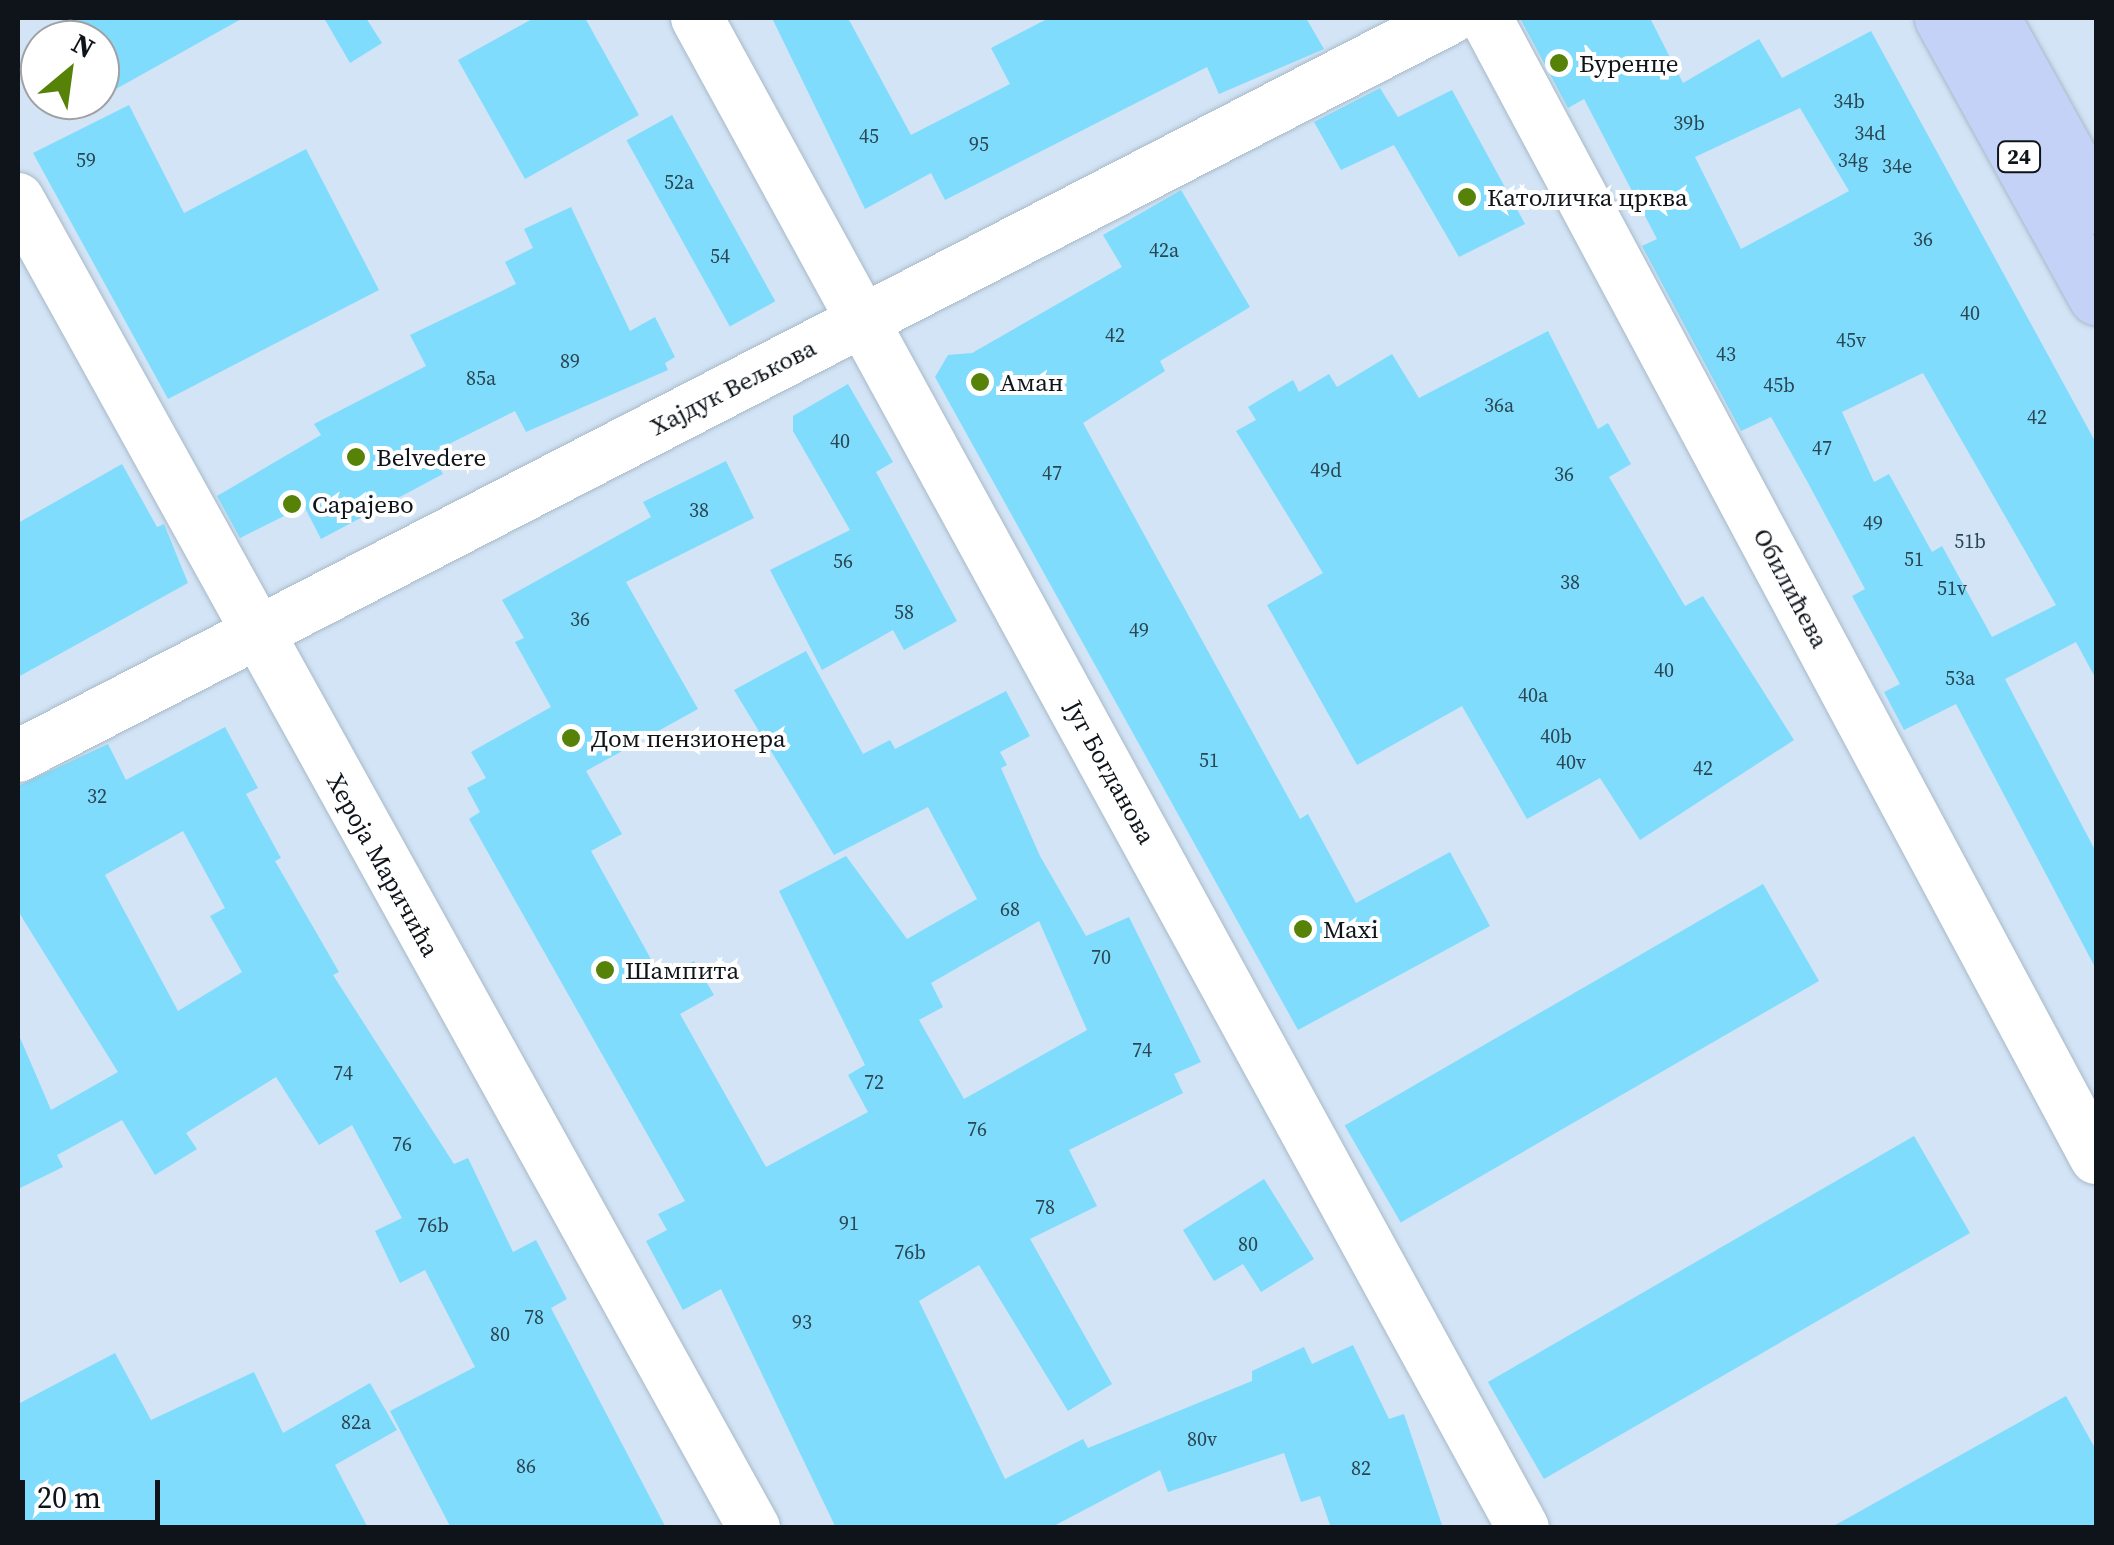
<!DOCTYPE html>
<html>
<head>
<meta charset="utf-8">
<style>
	body { margin:0 }
	#map { position:relative; width:2114px; height:1545px; overflow:hidden; background:#d2e4f5; font-family:"Source Serif 4",serif }
	div>[style] { position:absolute }
	.building>* { inset:0; background:#80dcfc; transform-origin:0 0 }
	.roads { filter:drop-shadow(0 0 2px #a7b9c9) drop-shadow(0 0 2px #a7b9c9) }
	.street>* { height:52px; margin:-26px; padding:0 26px; transform-origin:26px; border-radius:26px; background:#fff }
	.primary>* { height:55px; margin:-27.5px; padding:0 27.5px; transform-origin:27.5px; border-radius:27.5px; background:#c5d2f8 }
	.dots>* { width:28px; height:28px; translate:-50% -50%; box-sizing:border-box; border:5px solid #fff; border-radius:50% }
	span { translate:-50% -50%; white-space:nowrap; text-align:center; line-height:1.15; -webkit-text-stroke:8px #fff; paint-order:stroke }
	.number-label { font-size:20px; color:#2a4652 }
	.number-label span { -webkit-text-stroke-width:0 }
	.shield-label span { padding:2px 8px; background:#fff; border:2px solid; border-radius:8px; -webkit-text-stroke-width:0 }
	.shield-label { font-size:22px; color:#0e141a; font-weight:700 }
	.poi-label { font-size:25px; color:#0e141a }
	.left { translate:0 -50%; text-align:left }
	.street-label { font-size:25px; color:#0e141a }
	.frame { position:absolute; inset:0; border:20px solid #0e141a; pointer-events:none }
	.north { position:absolute; left:20px; top:20px; width:100px; height:100px; box-sizing:border-box; background:#fff; border:2px solid #9fa1a3; border-radius:50%; rotate:29deg; font-size:28px; font-weight:700; line-height:40px; text-align:center; color:#0e141a }
	.north::after { content:''; display:block; margin:auto; width:35px; height:45px; background:#578208; clip-path:polygon(50% 0,100% 100%,50% 72%,0 100%) }
	.scale { position:absolute; left:20px; top:1480px; width:140px; height:45px; box-sizing:border-box; border:5px solid #0e141a; border-top:0; padding-left:12px; font-size:30px; line-height:35px; white-space:nowrap; color:#0e141a; -webkit-text-stroke:8px #fff; paint-order:stroke }
</style>
</head>
<body>
<div id="map">
	<div class="building">
		<i style="clip-path:polygon(61px 18px,243px 18px,116px 89px,100px 87px,100px 40px,73px 40px)"></i>
		<i style="clip-path:polygon(324px 18px,366px 18px,382px 43px,350px 63px)"></i>
		<i style="clip-path:polygon(534px 18px,585px 18px,639px 115px,525px 179px,458px 60px)"></i>
		<i style="clip-path:polygon(772px 18px,848px 18px,911px 135px,1010px 84px,991px 48px,1049px 18px,1306px 18px,1324px 49px,1219px 94px,1207px 67px,945px 200px,931px 173px,865px 209px)"></i>
		<i style="clip-path:polygon(evenodd,1520px 18px,1650px 18px,1683px 83px,1759px 39px,1782px 78px,1871px 31px,2096px 443px,2096px 679px,2076px 642px,2005px 679px,2096px 852px,2096px 969px,1956px 704px,1904px 730px,1884px 692px,1900px 684px,1852px 596px,1865px 589px,1807px 481px,1771px 417px,1741px 431px,1642px 246px,1657px 239px,1584px 99px,1568px 108px,1520px 18px,1800px 108px,1849px 191px,1741px 249px,1695px 157px,1800px 108px,1520px 18px,1923px 373px,2056px 605px,1992px 637px,1942px 546px,1932px 552px,1889px 474px,1874px 482px,1842px 412px,1923px 373px)"></i>
		<i style="clip-path:polygon(1380px 88px,1398px 117px,1452px 90px,1525px 224px,1459px 257px,1394px 145px,1341px 170px,1314px 122px)"></i>
		<i style="clip-path:polygon(129px 105px,184px 213px,306px 149px,379px 290px,168px 399px,33px 153px)"></i>
		<i style="left:672px;top:115px;width:213px;height:52px;rotate:61deg"></i>
		<i style="clip-path:polygon(1181px 190px,1250px 307px,1160px 361px,1165px 371px,1083px 423px,1300px 819px,1308px 814px,1356px 903px,1450px 852px,1490px 926px,1298px 1030px,935px 377px,948px 355px,972px 353px,1122px 267px,1103px 235px)"></i>
		<i style="clip-path:polygon(571px 207px,630px 331px,655px 317px,675px 357px,665px 363px,668px 370px,526px 432px,515px 411px,431px 453px,443px 474px,321px 539px,304px 506px,240px 538px,217px 496px,321px 435px,314px 424px,426px 366px,410px 335px,516px 284px,505px 262px,533px 248px,524px 229px)"></i>
		<i style="clip-path:polygon(1548px 331px,1598px 429px,1608px 423px,1631px 464px,1609px 477px,1685px 606px,1703px 596px,1794px 740px,1640px 840px,1600px 778px,1527px 819px,1462px 706px,1357px 765px,1267px 605px,1323px 573px,1236px 431px,1256px 420px,1248px 407px,1293px 380px,1299px 392px,1329px 374px,1337px 387px,1392px 354px,1419px 398px)"></i>
		<i style="clip-path:polygon(848px 384px,893px 462px,876px 472px,957px 621px,904px 650px,893px 630px,822px 670px,770px 570px,850px 530px,793px 431px,793px 416px)"></i>
		<i style="clip-path:polygon(evenodd,726px 461px,754px 518px,626px 582px,698px 709px,586px 771px,622px 834px,591px 851px,662px 979px,694px 961px,714px 995px,680px 1014px,766px 1167px,868px 1112px,848px 1075px,865px 1065px,779px 891px,846px 856px,907px 939px,977px 899px,928px 807px,834px 855px,734px 690px,806px 651px,863px 754px,890px 740px,895px 749px,1006px 691px,1030px 736px,1000px 752px,1007px 765px,1001px 768px,1040px 856px,1086px 936px,1129px 917px,1201px 1062px,1174px 1074px,1183px 1093px,1069px 1150px,1097px 1206px,1030px 1239px,1112px 1384px,1068px 1411px,979px 1265px,919px 1301px,1005px 1479px,1083px 1439px,1088px 1448px,1252px 1381px,1252px 1371px,1304px 1347px,1312px 1364px,1353px 1345px,1389px 1419px,1404px 1414px,1443px 1528px,1331px 1528px,1320px 1496px,1301px 1502px,1284px 1453px,1168px 1492px,1160px 1470px,1050px 1528px,836px 1528px,721px 1289px,683px 1310px,646px 1241px,667px 1230px,658px 1214px,685px 1201px,469px 819px,480px 812px,467px 788px,486px 778px,471px 752px,551px 707px,515px 642px,524px 638px,502px 600px,651px 517px,643px 502px,726px 461px,1039px 921px,1087px 1030px,964px 1099px,919px 1020px,943px 1007px,931px 983px,1039px 921px)"></i>
		<i style="clip-path:polygon(122px 464px,157px 527px,164px 524px,188px 583px,18px 677px,18px 523px)"></i>
		<i style="clip-path:polygon(evenodd,225px 727px,258px 788px,246px 794px,281px 858px,275px 861px,339px 972px,333px 975px,454px 1164px,468px 1158px,513px 1252px,536px 1240px,567px 1299px,551px 1308px,666px 1528px,451px 1528px,390px 1411px,475px 1367px,425px 1270px,400px 1283px,375px 1231px,402px 1218px,352px 1125px,319px 1145px,276px 1077px,186px 1133px,197px 1149px,155px 1175px,122px 1120px,57px 1155px,63px 1167px,18px 1189px,18px 1033px,51px 1110px,118px 1072px,18px 911px,18px 786px,108px 744px,126px 780px,225px 727px,183px 831px,225px 908px,210px 916px,242px 972px,178px 1011px,105px 875px,183px 831px)"></i>
		<i style="left:1763px;top:884px;width:112px;height:483px;rotate:60deg"></i>
		<i style="left:1914px;top:1136px;width:112px;height:492px;rotate:60deg"></i>
		<i style="clip-path:polygon(1264px 1179px,1314px 1259px,1261px 1292px,1243px 1264px,1214px 1281px,1183px 1230px)"></i>
		<i style="clip-path:polygon(115px 1353px,151px 1420px,254px 1372px,283px 1433px,370px 1383px,397px 1430px,335px 1465px,368px 1528px,18px 1528px,18px 1404px)"></i>
		<i style="clip-path:polygon(2066px 1396px,2096px 1450px,2096px 1528px,1830px 1528px)"></i>
	</div>
	<div class="roads">
		<div class="street">
			<i style="left:697px;top:18px;width:1721px;rotate:61.32deg"></i>
			<i style="left:1486px;top:18px;width:1293px;rotate:61.85deg"></i>
			<i style="left:18px;top:199px;width:1519px;rotate:61.02deg"></i>
			<i style="left:18px;top:756px;width:1611px;rotate:-27.26deg"></i>
		</div>
		<div class="primary">
			<i style="left:1942px;top:18px;width:319px;rotate:61.1deg"></i>
			<i style="left:1992px;top:18px;width:215px;rotate:61deg"></i>
		</div>
	</div>
	<div class="dots">
		<i style="left:1559px;top:63px;background:#578208"></i>
		<i style="left:1467px;top:197px;background:#578208"></i>
		<i style="left:980px;top:382px;background:#578208"></i>
		<i style="left:356px;top:457px;background:#578208"></i>
		<i style="left:292px;top:504px;background:#578208"></i>
		<i style="left:571px;top:738px;background:#578208"></i>
		<i style="left:1303px;top:929px;background:#578208"></i>
		<i style="left:605px;top:970px;background:#578208"></i>
	</div>
	<div class="number-label">
		<span style="left:1849px;top:101px">34b</span>
		<span style="left:1689px;top:123px">39b</span>
		<span style="left:1870px;top:133px">34d</span>
		<span style="left:869px;top:136px">45</span>
		<span style="left:979px;top:144px">95</span>
		<span style="left:86px;top:160px">59</span>
		<span style="left:1853px;top:160px">34g</span>
		<span style="left:1897px;top:166px">34e</span>
		<span style="left:679px;top:182px">52a</span>
		<span style="left:1923px;top:239px">36</span>
		<span style="left:1164px;top:250px">42a</span>
		<span style="left:720px;top:256px">54</span>
		<span style="left:1970px;top:313px">40</span>
		<span style="left:1115px;top:335px">42</span>
		<span style="left:1851px;top:340px">45v</span>
		<span style="left:1726px;top:354px">43</span>
		<span style="left:570px;top:361px">89</span>
		<span style="left:481px;top:378px">85a</span>
		<span style="left:1779px;top:385px">45b</span>
		<span style="left:1499px;top:405px">36a</span>
		<span style="left:2037px;top:417px">42</span>
		<span style="left:840px;top:441px">40</span>
		<span style="left:1822px;top:448px">47</span>
		<span style="left:1326px;top:470px">49d</span>
		<span style="left:1052px;top:473px">47</span>
		<span style="left:1564px;top:474px">36</span>
		<span style="left:699px;top:510px">38</span>
		<span style="left:1873px;top:523px">49</span>
		<span style="left:1970px;top:541px">51b</span>
		<span style="left:1914px;top:559px">51</span>
		<span style="left:843px;top:561px">56</span>
		<span style="left:1570px;top:582px">38</span>
		<span style="left:1952px;top:588px">51v</span>
		<span style="left:904px;top:612px">58</span>
		<span style="left:580px;top:619px">36</span>
		<span style="left:1139px;top:630px">49</span>
		<span style="left:1664px;top:670px">40</span>
		<span style="left:1960px;top:678px">53a</span>
		<span style="left:1533px;top:695px">40a</span>
		<span style="left:1556px;top:736px">40b</span>
		<span style="left:1209px;top:760px">51</span>
		<span style="left:1571px;top:762px">40v</span>
		<span style="left:1703px;top:768px">42</span>
		<span style="left:97px;top:796px">32</span>
		<span style="left:1010px;top:909px">68</span>
		<span style="left:1101px;top:957px">70</span>
		<span style="left:1142px;top:1050px">74</span>
		<span style="left:343px;top:1073px">74</span>
		<span style="left:874px;top:1082px">72</span>
		<span style="left:977px;top:1129px">76</span>
		<span style="left:402px;top:1144px">76</span>
		<span style="left:1045px;top:1207px">78</span>
		<span style="left:849px;top:1223px">91</span>
		<span style="left:433px;top:1225px">76b</span>
		<span style="left:1248px;top:1244px">80</span>
		<span style="left:910px;top:1252px">76b</span>
		<span style="left:534px;top:1317px">78</span>
		<span style="left:802px;top:1322px">93</span>
		<span style="left:500px;top:1334px">80</span>
		<span style="left:356px;top:1422px">82a</span>
		<span style="left:1202px;top:1439px">80v</span>
		<span style="left:526px;top:1466px">86</span>
		<span style="left:1361px;top:1468px">82</span>
	</div>
	<div class="shield-label">
		<span style="left:2019px;top:157px">24</span>
	</div>
	<div class="poi-label">
		<span class="left" style="left:1579px;top:63px">Буренце</span>
		<span class="left" style="left:1487px;top:197px">Католичка црква</span>
		<span class="left" style="left:1000px;top:382px">Аман</span>
		<span class="left" style="left:376px;top:457px">Belvedere</span>
		<span class="left" style="left:312px;top:504px">Сарајево</span>
		<span class="left" style="left:591px;top:738px">Дом пензионера</span>
		<span class="left" style="left:1323px;top:929px">Maxi</span>
		<span class="left" style="left:625px;top:970px">Шампита</span>
	</div>
	<div class="street-label">
		<span style="left:733px;top:387px;rotate:-27deg">Хајдук Вељкова</span>
		<span style="left:1791px;top:588px;rotate:62deg">Обилићева</span>
		<span style="left:1110px;top:772px;rotate:61deg">Југ Богданова</span>
		<span style="left:383px;top:865px;rotate:61deg">Хероја Маричића</span>
	</div>
	<div class="frame"></div>
	<div class="north">N</div>
	<div class="scale">20 m</div>
</div>
</body>
</html>
